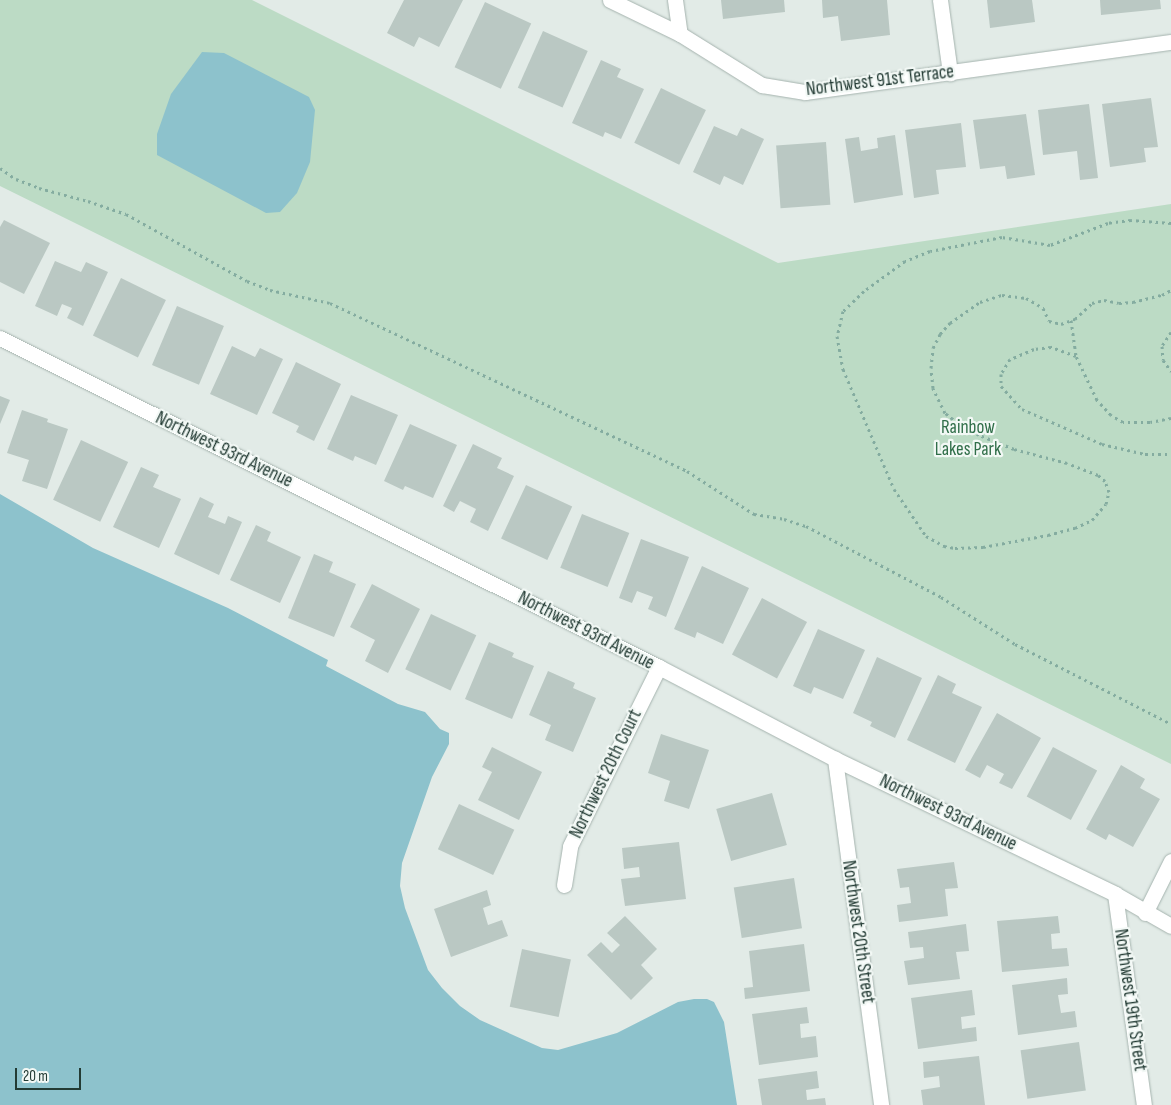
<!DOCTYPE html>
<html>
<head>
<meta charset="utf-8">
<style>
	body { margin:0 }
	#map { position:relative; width:1171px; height:1105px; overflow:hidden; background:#e2ebe7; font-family:"Sofia Sans Condensed",sans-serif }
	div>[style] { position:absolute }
	.green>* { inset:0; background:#bcdbc5 }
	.water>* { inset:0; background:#8dc2cc }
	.building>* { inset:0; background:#bac8c3; transform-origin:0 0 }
	.path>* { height:3px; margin-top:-1.5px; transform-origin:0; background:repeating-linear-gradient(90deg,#84aca0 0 2.5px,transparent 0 6.5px) }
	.roads { filter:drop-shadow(0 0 1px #a5b3ae) drop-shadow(0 0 1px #a5b3ae) }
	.street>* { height:15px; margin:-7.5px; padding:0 7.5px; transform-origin:7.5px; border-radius:7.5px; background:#fff }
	span { translate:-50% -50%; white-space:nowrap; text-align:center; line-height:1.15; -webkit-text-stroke:4.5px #f2f8f5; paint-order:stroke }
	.street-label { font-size:19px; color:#233b34 }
	.park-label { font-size:19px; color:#306e49 }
	.scale { position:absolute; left:15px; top:1068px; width:66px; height:22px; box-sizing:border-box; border:2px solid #233b34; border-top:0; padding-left:6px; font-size:15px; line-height:18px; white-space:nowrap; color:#233b34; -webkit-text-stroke:4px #f2f8f5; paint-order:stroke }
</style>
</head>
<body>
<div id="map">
	<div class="green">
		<i style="clip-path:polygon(0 0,252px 0,778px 263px,1171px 204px,1171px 764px,0 186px)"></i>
	</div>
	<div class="water">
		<i style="clip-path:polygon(202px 52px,224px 53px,309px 97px,315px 110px,310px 162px,297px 193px,280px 212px,266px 213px,157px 155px,157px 134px,171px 94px)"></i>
		<i style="clip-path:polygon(0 494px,93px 548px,228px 608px,328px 660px,326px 666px,398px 704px,425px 712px,440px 729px,449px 733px,449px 744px,432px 777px,402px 863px,400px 886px,405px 908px,428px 970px,442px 988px,460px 1006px,480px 1020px,542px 1048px,558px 1050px,617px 1033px,678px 1002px,694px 999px,707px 999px,714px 1002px,724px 1022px,737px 1105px,0 1105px)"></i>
	</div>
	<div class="building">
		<i style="clip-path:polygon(404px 0,463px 0,439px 47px,419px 37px,414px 47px,387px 33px)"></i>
		<i style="clip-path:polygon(721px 0,784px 0,785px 12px,723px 19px)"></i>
		<i style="clip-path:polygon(822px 0,887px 0,890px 35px,841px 41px,838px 16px,823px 18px)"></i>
		<i style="clip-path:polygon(987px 0,1032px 0,1035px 22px,990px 28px)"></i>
		<i style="clip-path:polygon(1100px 0,1160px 0,1161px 9px,1101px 15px)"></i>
		<i style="left:485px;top:2px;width:51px;height:72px;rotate:25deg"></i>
		<i style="left:543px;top:31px;width:49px;height:62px;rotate:24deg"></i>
		<i style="clip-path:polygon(601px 60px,621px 69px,617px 77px,644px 89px,621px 139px,605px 132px,603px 137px,572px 123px)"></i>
		<i style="left:661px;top:88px;width:50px;height:61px;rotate:26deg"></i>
		<i style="clip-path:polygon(1151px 98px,1158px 147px,1144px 148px,1146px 162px,1110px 167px,1102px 104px)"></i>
		<i style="clip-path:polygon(1089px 104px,1098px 178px,1080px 180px,1077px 151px,1043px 155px,1038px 110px)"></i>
		<i style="clip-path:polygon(1026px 114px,1035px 175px,1007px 179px,1005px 166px,980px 169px,973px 120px)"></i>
		<i style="clip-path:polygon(961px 123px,966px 167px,936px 170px,939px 194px,914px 198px,905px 130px)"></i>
		<i style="clip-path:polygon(714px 126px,737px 136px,741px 128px,764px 139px,743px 185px,724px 176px,720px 185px,693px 172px)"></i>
		<i style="clip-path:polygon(895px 135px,903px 195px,854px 203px,845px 139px,859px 137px,861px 151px,878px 148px,877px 138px)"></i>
		<i style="left:826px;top:142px;width:63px;height:50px;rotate:86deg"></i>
		<i style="clip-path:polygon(4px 220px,50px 243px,24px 294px,0 282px,0 227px)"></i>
		<i style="clip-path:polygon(55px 261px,81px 272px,86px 262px,108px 272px,83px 326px,67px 318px,72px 308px,62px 304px,57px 316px,35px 306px)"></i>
		<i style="left:121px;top:278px;width:50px;height:64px;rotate:26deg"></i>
		<i style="left:177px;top:306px;width:51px;height:64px;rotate:23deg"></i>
		<i style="clip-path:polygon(232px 346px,255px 357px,260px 348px,283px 359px,257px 415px,210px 394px)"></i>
		<i style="clip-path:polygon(296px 362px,341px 384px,314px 441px,296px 432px,299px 426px,272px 413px)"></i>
		<i style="clip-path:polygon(351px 395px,398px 415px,376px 465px,355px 456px,353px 461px,327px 449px)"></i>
		<i style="clip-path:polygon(0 396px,10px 400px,0 424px)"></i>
		<i style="clip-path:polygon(22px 410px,48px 419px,47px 422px,68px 429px,47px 489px,22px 481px,29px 460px,7px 453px)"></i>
		<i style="clip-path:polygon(410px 424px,457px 445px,433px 498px,405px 486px,403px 490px,384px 481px)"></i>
		<i style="left:81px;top:440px;width:52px;height:66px;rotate:25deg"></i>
		<i style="clip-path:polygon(473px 444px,502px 458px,497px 468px,514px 476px,488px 531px,470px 522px,476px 509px,460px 501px,454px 512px,443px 506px)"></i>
		<i style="clip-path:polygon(141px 467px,159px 475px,153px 487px,181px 499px,159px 548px,113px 527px)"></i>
		<i style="left:526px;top:485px;width:51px;height:59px;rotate:25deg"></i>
		<i style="clip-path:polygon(200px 497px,214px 504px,208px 517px,225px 524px,228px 516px,242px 522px,219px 575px,174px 554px)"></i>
		<i style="left:582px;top:514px;width:51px;height:58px;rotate:22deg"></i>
		<i style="clip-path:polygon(256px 525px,271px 532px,267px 541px,301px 557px,280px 603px,230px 580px)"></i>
		<i style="clip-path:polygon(641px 539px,689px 557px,666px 617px,648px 609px,653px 597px,637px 591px,632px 603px,619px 598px)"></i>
		<i style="clip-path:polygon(314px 554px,333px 562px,329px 572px,356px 584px,334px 637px,288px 618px)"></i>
		<i style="clip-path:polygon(702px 566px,749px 588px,723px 644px,697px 632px,695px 638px,674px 629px)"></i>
		<i style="clip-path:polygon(372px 584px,420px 609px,388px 673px,365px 661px,375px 640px,350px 627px)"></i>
		<i style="left:762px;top:598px;width:51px;height:64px;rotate:28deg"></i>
		<i style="left:431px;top:614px;width:50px;height:61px;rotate:25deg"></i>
		<i style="clip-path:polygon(818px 629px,865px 650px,843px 699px,814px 687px,811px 694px,793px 686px)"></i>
		<i style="clip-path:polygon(489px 642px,514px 653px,512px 657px,534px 666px,512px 719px,465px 699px)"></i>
		<i style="clip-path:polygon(877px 657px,922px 678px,895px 738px,870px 726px,872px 722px,853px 713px)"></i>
		<i style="clip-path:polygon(548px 671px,575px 683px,573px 688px,596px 698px,573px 752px,545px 740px,551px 725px,529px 715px)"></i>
		<i style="clip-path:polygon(938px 675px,956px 684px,952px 693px,982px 707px,955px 763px,907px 740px)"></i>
		<i style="clip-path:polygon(997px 713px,1041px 738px,1012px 789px,999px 783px,1004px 774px,987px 765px,980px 778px,965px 770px)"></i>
		<i style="clip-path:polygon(661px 734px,709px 750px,689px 809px,664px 801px,670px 781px,648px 773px)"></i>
		<i style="clip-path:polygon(492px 747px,542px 772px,519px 820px,478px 800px,492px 772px,482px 767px)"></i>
		<i style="left:1053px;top:747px;width:50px;height:56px;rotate:28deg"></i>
		<i style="clip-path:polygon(1121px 765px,1145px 779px,1140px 788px,1160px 799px,1133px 847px,1109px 834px,1106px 840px,1086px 829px)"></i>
		<i style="left:772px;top:793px;width:54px;height:58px;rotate:74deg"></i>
		<i style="left:459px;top:804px;width:61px;height:50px;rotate:25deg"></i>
		<i style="clip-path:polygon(679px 842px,686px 899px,625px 906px,621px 879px,640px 877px,639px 867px,624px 869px,622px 848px)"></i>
		<i style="clip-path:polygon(954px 862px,958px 888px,945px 889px,948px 916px,899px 922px,897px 905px,911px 903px,909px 887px,900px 888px,897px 869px)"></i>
		<i style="left:794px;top:878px;width:51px;height:61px;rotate:81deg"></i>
		<i style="clip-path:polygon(487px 890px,491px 905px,483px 908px,488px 925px,502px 920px,508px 936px,451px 957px,434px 909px)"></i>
		<i style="clip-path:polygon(625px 916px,657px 949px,641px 965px,653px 978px,631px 1000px,587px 955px,601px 942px,612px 953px,620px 945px,607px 933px)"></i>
		<i style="clip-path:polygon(1058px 916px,1060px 933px,1051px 934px,1052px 949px,1067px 948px,1069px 966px,1002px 972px,997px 921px)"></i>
		<i style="clip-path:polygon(966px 924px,969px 951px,956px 952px,960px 979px,908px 985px,904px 961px,924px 958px,923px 947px,910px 948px,908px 932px)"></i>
		<i style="clip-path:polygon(804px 944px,810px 991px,745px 999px,744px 988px,753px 987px,749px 951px)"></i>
		<i style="left:522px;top:949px;width:50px;height:59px;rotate:12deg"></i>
		<i style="clip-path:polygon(1067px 978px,1068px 994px,1058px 995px,1061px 1013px,1075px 1011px,1077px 1027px,1018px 1035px,1012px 985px)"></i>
		<i style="clip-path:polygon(972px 990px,975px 1015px,961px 1017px,962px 1029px,976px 1027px,977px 1041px,918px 1049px,911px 998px)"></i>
		<i style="clip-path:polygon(807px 1007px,809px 1023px,800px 1024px,801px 1038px,816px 1036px,818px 1057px,759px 1065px,752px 1014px)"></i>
		<i style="left:1079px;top:1042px;width:49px;height:59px;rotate:82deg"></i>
		<i style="clip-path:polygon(979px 1056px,985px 1105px,923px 1105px,921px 1090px,940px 1087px,939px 1076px,924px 1078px,923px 1062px)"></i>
		<i style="clip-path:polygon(817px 1071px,819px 1088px,806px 1090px,807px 1100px,825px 1098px,826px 1105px,762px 1105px,758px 1079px)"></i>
	</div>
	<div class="path">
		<i style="left:0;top:168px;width:19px;rotate:35deg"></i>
		<i style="left:16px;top:179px;width:25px;rotate:21deg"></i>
		<i style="left:39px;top:188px;width:51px;rotate:14.9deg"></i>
		<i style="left:88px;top:201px;width:40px;rotate:18.9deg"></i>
		<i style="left:126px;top:214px;width:138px;rotate:29deg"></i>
		<i style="left:247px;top:281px;width:25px;rotate:21deg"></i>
		<i style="left:270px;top:290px;width:61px;rotate:12.2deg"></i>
		<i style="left:330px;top:303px;width:395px;rotate:25.2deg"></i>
		<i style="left:687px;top:471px;width:80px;rotate:32.7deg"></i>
		<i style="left:754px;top:514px;width:30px;rotate:9deg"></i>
		<i style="left:784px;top:519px;width:23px;rotate:18deg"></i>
		<i style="left:806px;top:526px;width:153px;rotate:27.7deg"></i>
		<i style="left:941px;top:597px;width:88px;rotate:32.4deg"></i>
		<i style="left:1015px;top:644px;width:175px;rotate:27.1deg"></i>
		<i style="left:1171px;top:223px;width:40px;rotate:-175.7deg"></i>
		<i style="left:1131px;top:220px;width:23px;rotate:173deg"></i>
		<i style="left:1108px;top:223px;width:62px;rotate:159.2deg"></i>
		<i style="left:1050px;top:245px;width:49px;rotate:-170.5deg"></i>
		<i style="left:1002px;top:237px;width:73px;rotate:169deg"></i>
		<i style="left:930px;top:251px;width:27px;rotate:158deg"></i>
		<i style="left:905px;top:261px;width:51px;rotate:143.8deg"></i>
		<i style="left:864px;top:291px;width:29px;rotate:136deg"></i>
		<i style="left:843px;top:311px;width:26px;rotate:103deg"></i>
		<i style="left:837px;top:336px;width:34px;rotate:80deg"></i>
		<i style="left:843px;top:369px;width:130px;rotate:67deg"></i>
		<i style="left:894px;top:489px;width:57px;rotate:55.8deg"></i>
		<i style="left:926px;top:536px;width:21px;rotate:29deg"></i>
		<i style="left:944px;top:546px;width:11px;rotate:10deg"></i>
		<i style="left:955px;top:548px;width:28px;rotate:-2deg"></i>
		<i style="left:983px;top:547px;width:66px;rotate:-10.5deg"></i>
		<i style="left:1048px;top:535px;width:28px;rotate:-15deg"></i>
		<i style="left:1075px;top:528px;width:19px;rotate:-25deg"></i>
		<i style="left:1092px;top:520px;width:21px;rotate:-49deg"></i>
		<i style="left:1106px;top:504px;width:12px;rotate:-76deg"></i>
		<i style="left:1109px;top:492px;width:12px;rotate:-110deg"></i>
		<i style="left:1105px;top:481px;width:9px;rotate:-139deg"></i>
		<i style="left:1098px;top:475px;width:33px;rotate:-159deg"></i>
		<i style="left:1067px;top:463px;width:55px;rotate:-165.2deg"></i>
		<i style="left:1014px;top:449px;width:38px;rotate:-158deg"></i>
		<i style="left:979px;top:435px;width:24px;rotate:-150deg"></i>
		<i style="left:958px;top:423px;width:16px;rotate:-142deg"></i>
		<i style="left:945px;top:413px;width:28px;rotate:-116deg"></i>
		<i style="left:933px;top:388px;width:20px;rotate:-96deg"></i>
		<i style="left:931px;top:368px;width:20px;rotate:-84deg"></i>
		<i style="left:933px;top:348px;width:16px;rotate:-63deg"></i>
		<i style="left:940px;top:334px;width:15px;rotate:-48deg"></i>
		<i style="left:950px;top:323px;width:37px;rotate:-35deg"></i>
		<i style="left:980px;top:302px;width:23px;rotate:-18deg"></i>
		<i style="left:1002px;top:295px;width:24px;rotate:7deg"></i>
		<i style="left:1026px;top:298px;width:20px;rotate:30deg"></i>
		<i style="left:1043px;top:308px;width:14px;rotate:65deg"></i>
		<i style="left:1049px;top:321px;width:12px;rotate:14deg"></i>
		<i style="left:1061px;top:324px;width:15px;rotate:-20deg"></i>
		<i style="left:1075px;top:319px;width:23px;rotate:-43deg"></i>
		<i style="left:1092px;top:303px;width:12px;rotate:-14deg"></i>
		<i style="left:1104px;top:300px;width:15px;rotate:11deg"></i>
		<i style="left:1119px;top:303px;width:14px;rotate:-4deg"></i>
		<i style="left:1133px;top:302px;width:30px;rotate:-14deg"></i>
		<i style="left:1162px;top:295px;width:10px;rotate:-29deg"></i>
		<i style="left:1071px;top:320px;width:36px;rotate:82deg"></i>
		<i style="left:1171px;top:332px;width:17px;rotate:123deg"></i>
		<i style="left:1162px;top:346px;width:14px;rotate:86deg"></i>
		<i style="left:1163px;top:360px;width:14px;rotate:54deg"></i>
		<i style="left:1171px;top:418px;width:21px;rotate:169deg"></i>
		<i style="left:1150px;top:422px;width:27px;rotate:180deg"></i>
		<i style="left:1123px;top:422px;width:14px;rotate:-150deg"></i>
		<i style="left:1111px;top:415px;width:21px;rotate:-133deg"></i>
		<i style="left:1097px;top:400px;width:49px;rotate:-115.5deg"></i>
		<i style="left:1076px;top:356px;width:27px;rotate:-160deg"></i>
		<i style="left:1051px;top:347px;width:17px;rotate:173deg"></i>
		<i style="left:1034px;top:349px;width:26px;rotate:157deg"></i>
		<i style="left:1010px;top:359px;width:17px;rotate:121deg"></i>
		<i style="left:1001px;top:374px;width:12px;rotate:90deg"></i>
		<i style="left:1001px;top:386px;width:31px;rotate:48deg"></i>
		<i style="left:1022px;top:409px;width:87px;rotate:23.6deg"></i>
		<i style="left:1102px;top:444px;width:44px;rotate:13.1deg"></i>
		<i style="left:1145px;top:454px;width:26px"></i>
	</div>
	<div class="roads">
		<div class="street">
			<i style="left:610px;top:0;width:78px;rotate:25.9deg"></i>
			<i style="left:680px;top:34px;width:97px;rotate:31.9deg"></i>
			<i style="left:762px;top:85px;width:44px;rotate:9.2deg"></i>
			<i style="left:805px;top:92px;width:369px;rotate:-7.8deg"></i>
			<i style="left:675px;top:0;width:34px;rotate:82deg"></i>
			<i style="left:940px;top:0;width:74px;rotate:82.2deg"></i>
			<i style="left:0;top:338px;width:737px;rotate:26.53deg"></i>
			<i style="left:659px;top:667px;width:199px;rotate:27.6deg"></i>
			<i style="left:835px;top:759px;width:311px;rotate:25.7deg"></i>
			<i style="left:1115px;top:894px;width:64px;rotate:29.7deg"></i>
			<i style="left:835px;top:759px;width:349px;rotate:82.4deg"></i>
			<i style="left:564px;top:885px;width:39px;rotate:-81deg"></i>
			<i style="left:570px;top:846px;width:200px;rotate:-63.6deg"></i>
			<i style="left:1115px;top:894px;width:213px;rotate:82.2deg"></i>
			<i style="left:1145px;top:913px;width:58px;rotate:-63.4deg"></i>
		</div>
	</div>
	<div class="street-label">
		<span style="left:880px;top:81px;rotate:-7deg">Northwest 91st Terrace</span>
		<span style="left:224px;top:450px;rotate:26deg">Northwest 93rd Avenue</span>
		<span style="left:586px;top:631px;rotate:27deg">Northwest 93rd Avenue</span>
		<span style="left:606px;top:774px;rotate:-64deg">Northwest 20th Court</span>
		<span style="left:948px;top:813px;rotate:26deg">Northwest 93rd Avenue</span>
		<span style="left:858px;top:932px;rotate:82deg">Northwest 20th Street</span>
		<span style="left:1130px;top:1000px;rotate:82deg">Northwest 19th Street</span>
	</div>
	<div class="park-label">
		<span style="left:968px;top:439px">Rainbow<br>Lakes Park</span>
	</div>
	<div class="scale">20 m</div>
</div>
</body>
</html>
